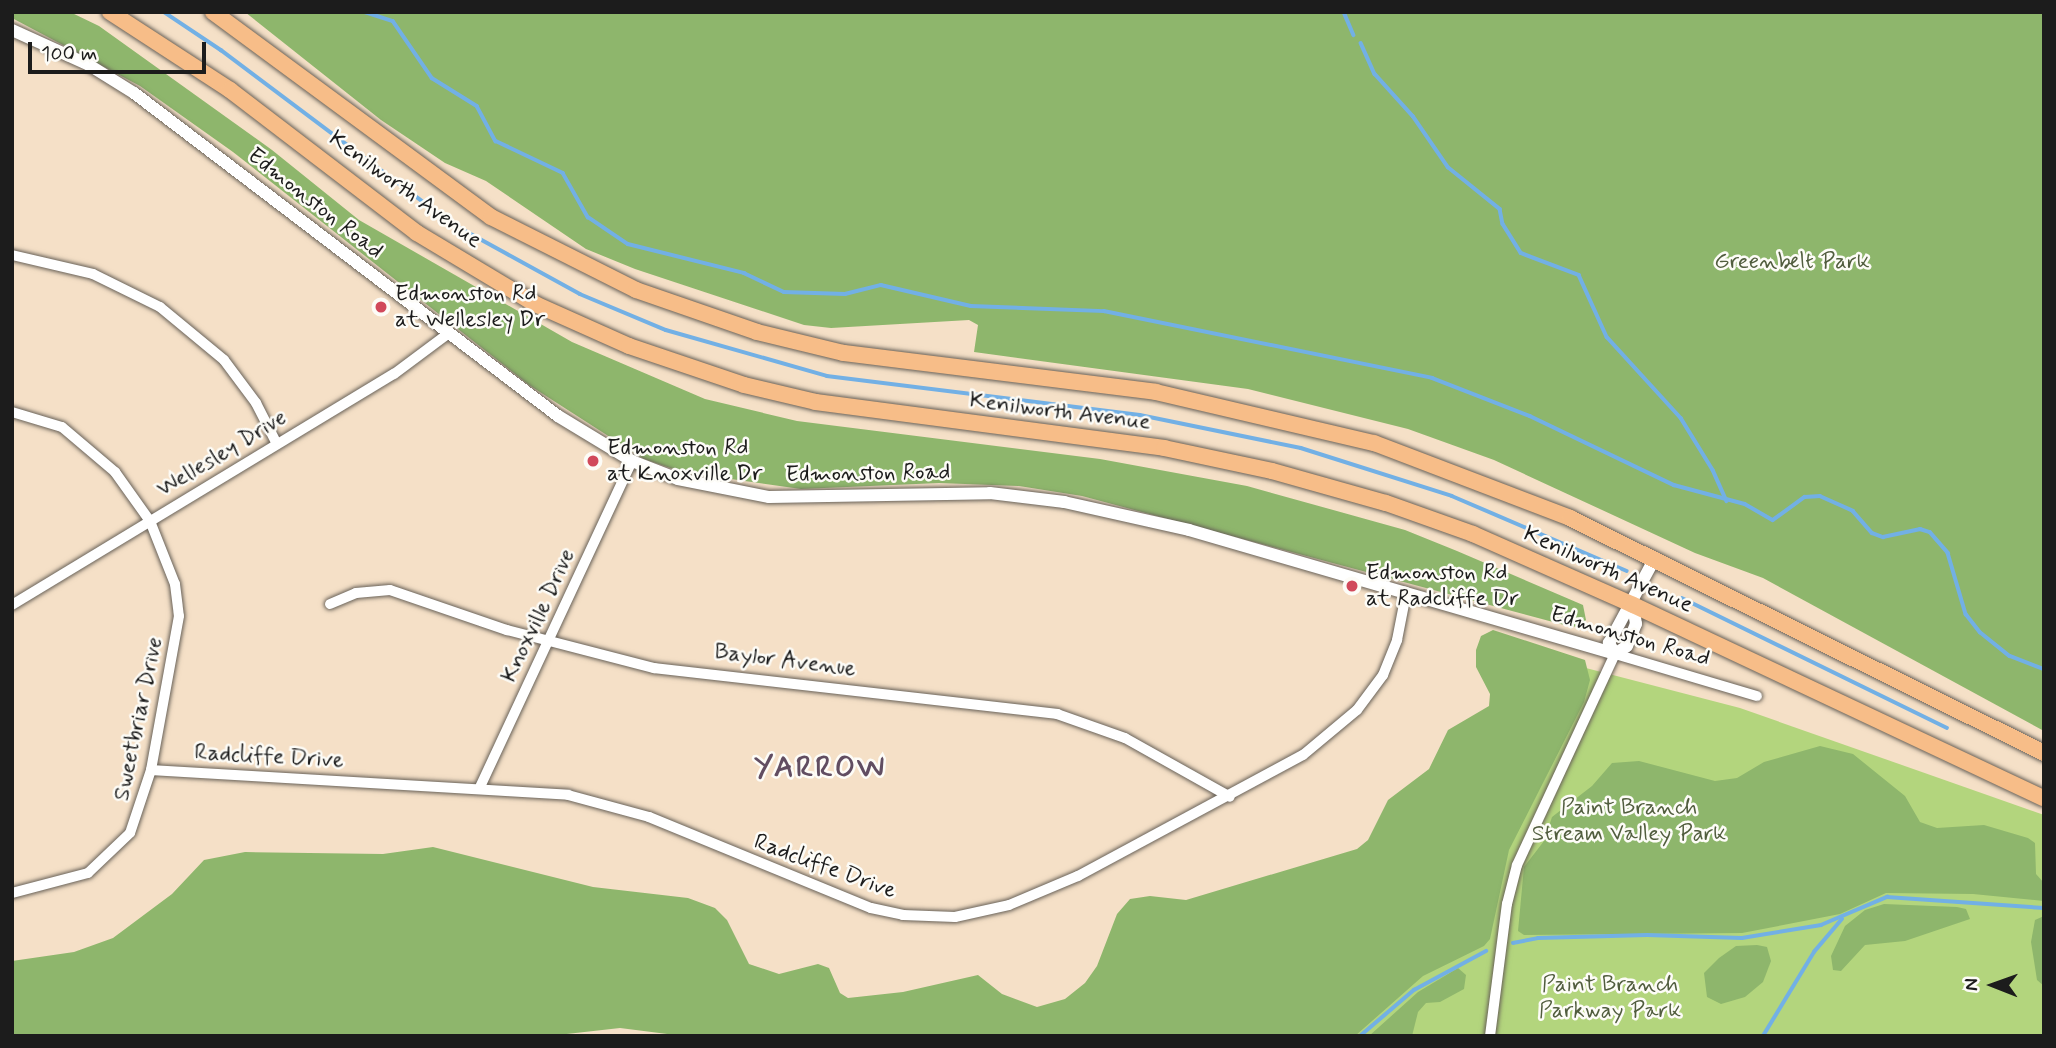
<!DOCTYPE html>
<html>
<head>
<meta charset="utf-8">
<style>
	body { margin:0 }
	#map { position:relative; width:2056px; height:1048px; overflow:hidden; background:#f5e0c7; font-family:Mynerve,sans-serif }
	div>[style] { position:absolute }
	.green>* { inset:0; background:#b3d57d }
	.forest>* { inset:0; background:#8eb66c }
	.stream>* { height:3.5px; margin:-1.75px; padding:0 1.75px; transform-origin:1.75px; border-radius:1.75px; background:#72b0e5 }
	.roads { filter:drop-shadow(0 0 2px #686158) drop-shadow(0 0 2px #686158) }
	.minor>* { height:10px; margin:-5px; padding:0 5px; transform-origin:5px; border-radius:5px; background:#fff }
	.tertiary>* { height:12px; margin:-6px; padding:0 6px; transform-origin:6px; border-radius:6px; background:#fff }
	.primary>* { height:16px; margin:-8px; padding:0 8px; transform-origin:8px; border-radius:8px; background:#f7bd88 }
	.dots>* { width:19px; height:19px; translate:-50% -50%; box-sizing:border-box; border:4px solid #fdfcf7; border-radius:50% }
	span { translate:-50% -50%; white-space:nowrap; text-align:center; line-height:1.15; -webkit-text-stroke:5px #fdfcf7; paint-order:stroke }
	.street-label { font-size:23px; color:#1c1c1c }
	.park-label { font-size:23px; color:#515d3e }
	.poi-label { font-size:23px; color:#1c1c1c }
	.left { translate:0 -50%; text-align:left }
	.district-label { font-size:30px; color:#614d61; font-weight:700; letter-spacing:2px }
	.frame { position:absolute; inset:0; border:14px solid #1c1c1c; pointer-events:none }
	.north { position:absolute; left:1958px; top:950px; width:70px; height:70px; -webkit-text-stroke:5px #fdfcf7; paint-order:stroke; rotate:271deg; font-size:19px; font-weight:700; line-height:28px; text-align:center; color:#1c1c1c }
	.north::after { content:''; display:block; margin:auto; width:24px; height:32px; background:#1c1c1c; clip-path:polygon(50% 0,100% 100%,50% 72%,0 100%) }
	.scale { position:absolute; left:28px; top:42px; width:178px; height:32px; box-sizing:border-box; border:4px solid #1c1c1c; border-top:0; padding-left:9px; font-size:21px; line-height:24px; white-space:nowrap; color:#1c1c1c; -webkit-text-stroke:5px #fdfcf7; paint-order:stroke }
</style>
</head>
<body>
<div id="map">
	<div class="green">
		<i style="clip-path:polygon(1555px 660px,1740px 708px,2044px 815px,2044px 1036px,1236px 1036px)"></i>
	</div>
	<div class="forest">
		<i style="clip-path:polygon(12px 12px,70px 12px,99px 26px,272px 150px,359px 220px,572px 342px,705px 399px,797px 421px,1100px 459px,1247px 486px,1405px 530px,1457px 551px,1583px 605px,1586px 620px,1578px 627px,1568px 626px,1082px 496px,1019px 486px,939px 483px,801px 489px,682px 472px,644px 459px,529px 385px,233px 152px,140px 86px,12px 18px)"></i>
		<i style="clip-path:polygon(245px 12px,2044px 12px,2044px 731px,1763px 578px,1695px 553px,1494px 460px,1408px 429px,1248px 389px,974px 352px,978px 325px,969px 320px,831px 328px,804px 325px,635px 269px,586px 249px,486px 181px,445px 163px,381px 120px)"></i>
		<i style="clip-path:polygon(1493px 630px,1585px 660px,1590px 680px,1584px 702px,1509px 850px,1490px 939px,1484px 946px,1423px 976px,1355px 1036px,683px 1036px,620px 1028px,549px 1036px,12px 1036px,12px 961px,74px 952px,113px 938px,172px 894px,204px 860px,245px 852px,383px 854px,433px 847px,593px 887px,688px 898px,715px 908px,727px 920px,749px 964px,779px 974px,818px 964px,829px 968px,840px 993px,848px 998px,903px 992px,978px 975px,1002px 994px,1037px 1007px,1065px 999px,1085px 983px,1097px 966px,1117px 914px,1130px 899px,1150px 896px,1186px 900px,1357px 849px,1368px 840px,1388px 800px,1429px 769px,1448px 730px,1489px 706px,1490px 694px,1476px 667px,1476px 650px,1481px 636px)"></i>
		<i style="clip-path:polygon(1820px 746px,1853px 754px,1905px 796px,1920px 822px,1937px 828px,1984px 825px,2028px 838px,2035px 843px,2036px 874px,2044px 883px,2044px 901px,1973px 894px,1886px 893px,1840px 914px,1742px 933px,1524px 935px,1518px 931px,1524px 867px,1544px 841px,1552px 817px,1592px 786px,1612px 763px,1639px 761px,1715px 781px,1737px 778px,1764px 762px)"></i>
		<i style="clip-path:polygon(1884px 904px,1957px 907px,1966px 909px,1970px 919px,1905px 941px,1865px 945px,1841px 971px,1833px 970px,1831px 956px,1845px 926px,1865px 910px)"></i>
		<i style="clip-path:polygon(2044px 916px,2044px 986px,2037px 980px,2031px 942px,2035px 920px)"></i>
		<i style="clip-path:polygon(1757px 945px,1767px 947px,1771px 961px,1763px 982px,1745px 997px,1721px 1004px,1707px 997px,1704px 973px,1719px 958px,1736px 946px)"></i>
		<i style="clip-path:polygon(1458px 968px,1466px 975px,1464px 989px,1440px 1002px,1426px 1003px,1418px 1012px,1412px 1036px,1369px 1036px,1418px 992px)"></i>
	</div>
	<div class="stream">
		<i style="left:164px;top:12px;width:69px;rotate:33.7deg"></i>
		<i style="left:221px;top:50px;width:288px;rotate:36.9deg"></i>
		<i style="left:451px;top:223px;width:147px;rotate:28.8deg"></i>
		<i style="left:580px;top:294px;width:93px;rotate:22.7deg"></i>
		<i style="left:666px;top:330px;width:167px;rotate:15.9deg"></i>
		<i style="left:827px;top:376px;width:315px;rotate:7.1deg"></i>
		<i style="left:1140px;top:415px;width:164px;rotate:11.6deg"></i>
		<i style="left:1301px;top:448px;width:158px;rotate:17.6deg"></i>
		<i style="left:1452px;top:496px;width:190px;rotate:23.2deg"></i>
		<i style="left:365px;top:12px;width:29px;rotate:18deg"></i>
		<i style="left:393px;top:21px;width:69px;rotate:55.6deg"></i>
		<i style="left:432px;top:78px;width:53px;rotate:31.9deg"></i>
		<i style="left:477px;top:106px;width:40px;rotate:62deg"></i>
		<i style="left:496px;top:141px;width:74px;rotate:25.5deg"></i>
		<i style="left:563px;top:173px;width:51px;rotate:60.4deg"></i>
		<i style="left:588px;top:217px;width:48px;rotate:34deg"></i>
		<i style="left:628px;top:244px;width:120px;rotate:14deg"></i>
		<i style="left:744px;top:273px;width:44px;rotate:25.4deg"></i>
		<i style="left:784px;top:292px;width:61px;rotate:1.9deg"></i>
		<i style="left:845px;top:294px;width:37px;rotate:-14deg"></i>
		<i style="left:881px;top:285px;width:92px;rotate:13.1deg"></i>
		<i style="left:971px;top:306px;width:133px;rotate:2.2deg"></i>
		<i style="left:1104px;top:311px;width:335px;rotate:11.5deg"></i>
		<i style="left:1432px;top:378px;width:105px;rotate:21.2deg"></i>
		<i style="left:1530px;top:416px;width:160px;rotate:25.6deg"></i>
		<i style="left:1674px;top:485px;width:73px;rotate:15deg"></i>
		<i style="left:1745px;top:504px;width:32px;rotate:30deg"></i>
		<i style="left:1773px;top:520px;width:39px;rotate:-36deg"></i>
		<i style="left:1805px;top:497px;width:15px;rotate:-4deg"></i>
		<i style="left:1820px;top:496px;width:36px;rotate:24deg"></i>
		<i style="left:1853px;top:511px;width:29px;rotate:49deg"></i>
		<i style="left:1872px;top:533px;width:12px;rotate:20deg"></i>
		<i style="left:1883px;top:537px;width:38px;rotate:-12deg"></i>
		<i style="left:1920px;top:529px;width:10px;rotate:17deg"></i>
		<i style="left:1930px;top:532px;width:28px;rotate:49deg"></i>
		<i style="left:1948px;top:553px;width:64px;rotate:73.6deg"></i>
		<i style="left:1966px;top:614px;width:23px;rotate:52deg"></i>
		<i style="left:1980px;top:632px;width:38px;rotate:39deg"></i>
		<i style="left:2010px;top:656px;width:36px;rotate:21deg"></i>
		<i style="left:1344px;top:12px;width:25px;rotate:67deg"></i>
		<i style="left:1361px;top:43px;width:34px;rotate:66deg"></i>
		<i style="left:1375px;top:74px;width:57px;rotate:47.9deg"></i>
		<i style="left:1413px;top:116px;width:62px;rotate:55.5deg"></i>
		<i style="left:1448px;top:167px;width:67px;rotate:38.9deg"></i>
		<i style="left:1500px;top:209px;width:15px;rotate:79deg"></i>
		<i style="left:1503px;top:224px;width:34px;rotate:58deg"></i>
		<i style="left:1521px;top:253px;width:62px;rotate:20.8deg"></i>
		<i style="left:1579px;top:275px;width:68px;rotate:65.7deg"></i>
		<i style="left:1607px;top:337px;width:110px;rotate:47.6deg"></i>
		<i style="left:1681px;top:418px;width:61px;rotate:58.4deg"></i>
		<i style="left:1713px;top:470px;width:34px;rotate:66deg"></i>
		<i style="left:1682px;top:598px;width:295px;rotate:26.1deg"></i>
		<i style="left:1513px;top:943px;width:25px;rotate:-11deg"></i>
		<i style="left:1538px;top:938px;width:109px;rotate:-1.6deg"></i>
		<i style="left:1647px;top:935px;width:95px;rotate:1.8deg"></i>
		<i style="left:1742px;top:938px;width:80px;rotate:-9.3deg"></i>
		<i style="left:1821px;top:925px;width:72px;rotate:-23deg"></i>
		<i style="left:1887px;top:897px;width:157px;rotate:4deg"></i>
		<i style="left:1360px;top:1036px;width:71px;rotate:-40.4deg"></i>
		<i style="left:1414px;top:990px;width:82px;rotate:-28.4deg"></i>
		<i style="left:1763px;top:1036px;width:98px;rotate:-58.7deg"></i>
		<i style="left:1814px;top:952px;width:43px;rotate:-49.7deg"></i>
	</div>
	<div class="roads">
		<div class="minor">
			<i style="left:12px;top:255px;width:83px;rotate:13.2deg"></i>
			<i style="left:93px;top:274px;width:75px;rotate:26.2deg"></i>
			<i style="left:160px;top:307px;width:83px;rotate:39.6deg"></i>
			<i style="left:224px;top:360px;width:54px;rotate:53.3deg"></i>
			<i style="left:256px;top:403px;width:44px;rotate:62.9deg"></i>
			<i style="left:12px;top:412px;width:52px;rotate:16.7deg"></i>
			<i style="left:62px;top:427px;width:70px;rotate:40.3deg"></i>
			<i style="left:115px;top:472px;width:60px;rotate:54.5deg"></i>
			<i style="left:150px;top:521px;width:68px;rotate:68.4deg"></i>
			<i style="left:175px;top:584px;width:32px;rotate:83deg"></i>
			<i style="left:179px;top:616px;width:157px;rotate:100.3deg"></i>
			<i style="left:151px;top:770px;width:66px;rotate:108.4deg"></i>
			<i style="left:130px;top:833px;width:58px;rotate:136.4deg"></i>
			<i style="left:88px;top:873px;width:79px;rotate:165.3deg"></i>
			<i style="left:330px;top:604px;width:28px;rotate:-23deg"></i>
			<i style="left:356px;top:593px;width:34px;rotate:-5deg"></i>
			<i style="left:390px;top:590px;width:124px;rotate:18.9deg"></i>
			<i style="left:507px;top:630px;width:152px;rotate:14.5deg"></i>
			<i style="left:654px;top:668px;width:406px;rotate:6.5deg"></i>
			<i style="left:1057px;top:714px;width:72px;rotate:19.4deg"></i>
			<i style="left:1125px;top:738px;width:120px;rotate:29.3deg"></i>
			<i style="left:12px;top:605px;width:446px;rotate:-31.2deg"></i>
			<i style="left:394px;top:374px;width:69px;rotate:-36.7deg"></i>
			<i style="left:151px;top:770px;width:418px;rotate:3.4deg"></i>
			<i style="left:568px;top:795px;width:84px;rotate:15.2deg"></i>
			<i style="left:649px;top:817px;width:240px;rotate:22.3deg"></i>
			<i style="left:871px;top:908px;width:33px;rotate:12deg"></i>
			<i style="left:903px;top:915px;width:52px;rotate:2.2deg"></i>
			<i style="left:955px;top:917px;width:55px;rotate:-12.5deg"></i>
			<i style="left:1009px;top:905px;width:75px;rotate:-22.8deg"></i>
			<i style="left:1078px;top:876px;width:255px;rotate:-28.3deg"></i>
			<i style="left:1303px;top:755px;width:70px;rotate:-39.8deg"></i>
			<i style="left:1357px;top:710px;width:44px;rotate:-53.4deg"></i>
			<i style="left:1383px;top:675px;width:38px;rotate:-68deg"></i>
			<i style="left:1397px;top:640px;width:47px;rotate:-78.9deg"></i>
			<i style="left:480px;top:787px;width:360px;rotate:-65deg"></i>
			<i style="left:1490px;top:1036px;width:133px;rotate:-82.7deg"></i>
			<i style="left:1507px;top:904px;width:40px;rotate:-75.6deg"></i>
			<i style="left:1517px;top:865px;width:233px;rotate:-65.1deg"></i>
			<i style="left:1615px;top:654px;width:148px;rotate:16.5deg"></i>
		</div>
		<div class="tertiary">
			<i style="left:12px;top:30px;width:85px;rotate:24.4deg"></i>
			<i style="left:89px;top:65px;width:53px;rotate:31.9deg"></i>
			<i style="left:134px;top:93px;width:533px;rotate:37.3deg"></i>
			<i style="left:558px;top:416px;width:87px;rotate:31.3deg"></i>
			<i style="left:632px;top:461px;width:49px;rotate:21.4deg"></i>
			<i style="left:678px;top:479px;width:93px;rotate:11.2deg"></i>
			<i style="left:769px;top:497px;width:221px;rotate:-1deg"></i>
			<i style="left:990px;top:493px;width:75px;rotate:6.9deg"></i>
			<i style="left:1064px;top:502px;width:128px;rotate:12.6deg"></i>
			<i style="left:1189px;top:530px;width:444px;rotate:16.2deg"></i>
			<i style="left:1615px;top:654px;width:13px;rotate:-119deg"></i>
			<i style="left:1609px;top:643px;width:97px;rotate:-61.6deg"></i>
			<i style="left:1615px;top:654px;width:14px;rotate:-34deg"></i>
			<i style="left:1627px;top:646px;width:24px;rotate:-68deg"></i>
			<i style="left:1636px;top:624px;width:19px;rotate:-99deg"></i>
		</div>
		<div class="primary">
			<i style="left:110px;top:12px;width:143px;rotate:33deg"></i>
			<i style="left:230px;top:90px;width:235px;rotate:37.4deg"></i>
			<i style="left:417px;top:233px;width:138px;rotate:31deg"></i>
			<i style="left:535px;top:304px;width:103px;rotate:24.1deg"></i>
			<i style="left:629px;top:346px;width:121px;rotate:18.7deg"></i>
			<i style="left:744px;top:385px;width:74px;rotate:13.3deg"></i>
			<i style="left:816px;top:402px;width:351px;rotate:7.5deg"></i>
			<i style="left:1164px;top:448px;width:110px;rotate:12deg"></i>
			<i style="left:1272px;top:471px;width:118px;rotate:15.7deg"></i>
			<i style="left:1386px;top:503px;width:92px;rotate:19.6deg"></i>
			<i style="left:1473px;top:534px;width:175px;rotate:23.9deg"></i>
			<i style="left:1633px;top:605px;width:454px;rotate:25.2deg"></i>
			<i style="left:213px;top:12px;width:345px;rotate:36.4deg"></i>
			<i style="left:491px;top:217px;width:162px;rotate:26.7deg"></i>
			<i style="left:636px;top:290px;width:128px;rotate:19.1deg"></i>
			<i style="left:757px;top:332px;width:89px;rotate:13.6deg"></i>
			<i style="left:844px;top:353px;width:314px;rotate:7.1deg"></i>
			<i style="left:1156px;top:392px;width:224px;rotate:13.2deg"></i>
			<i style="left:1374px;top:443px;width:210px;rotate:20.9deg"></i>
			<i style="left:1570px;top:518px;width:529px;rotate:26.37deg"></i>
		</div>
	</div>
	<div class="dots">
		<i style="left:381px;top:307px;background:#d1495b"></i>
		<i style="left:593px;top:461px;background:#d1495b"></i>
		<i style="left:1352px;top:586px;background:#d1495b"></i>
	</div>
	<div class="street-label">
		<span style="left:405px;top:190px;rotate:36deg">Kenilworth Avenue</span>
		<span style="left:315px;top:204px;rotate:38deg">Edmonston Road</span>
		<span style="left:1060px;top:412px;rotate:7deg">Kenilworth Avenue</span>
		<span style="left:222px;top:454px;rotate:-31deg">Wellesley Drive</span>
		<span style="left:868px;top:474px;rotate:-1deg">Edmonston Road</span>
		<span style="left:1608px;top:570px;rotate:24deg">Kenilworth Avenue</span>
		<span style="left:539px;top:616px;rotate:-65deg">Knoxville Drive</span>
		<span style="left:1630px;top:637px;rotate:16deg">Edmonston Road</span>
		<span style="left:785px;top:661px;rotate:7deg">Baylor Avenue</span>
		<span style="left:139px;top:719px;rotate:-78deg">Sweetbriar Drive</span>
		<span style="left:269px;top:757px;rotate:3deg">Radcliffe Drive</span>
		<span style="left:825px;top:867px;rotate:20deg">Radcliffe Drive</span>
	</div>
	<div class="park-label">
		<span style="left:1792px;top:262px">Greenbelt Park</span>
		<span style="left:1629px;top:821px">Paint Branch<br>Stream Valley Park</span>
		<span style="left:1610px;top:998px">Paint Branch<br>Parkway Park</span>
	</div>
	<div class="poi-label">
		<span class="left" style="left:395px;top:307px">Edmonston Rd<br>at Wellesley Dr</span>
		<span class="left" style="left:607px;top:461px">Edmonston Rd<br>at Knoxville Dr</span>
		<span class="left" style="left:1366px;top:586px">Edmonston Rd<br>at Radcliffe Dr</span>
	</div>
	<div class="district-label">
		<span style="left:820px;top:768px">YARROW</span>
	</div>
	<div class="frame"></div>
	<div class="north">N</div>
	<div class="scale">100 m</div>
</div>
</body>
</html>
